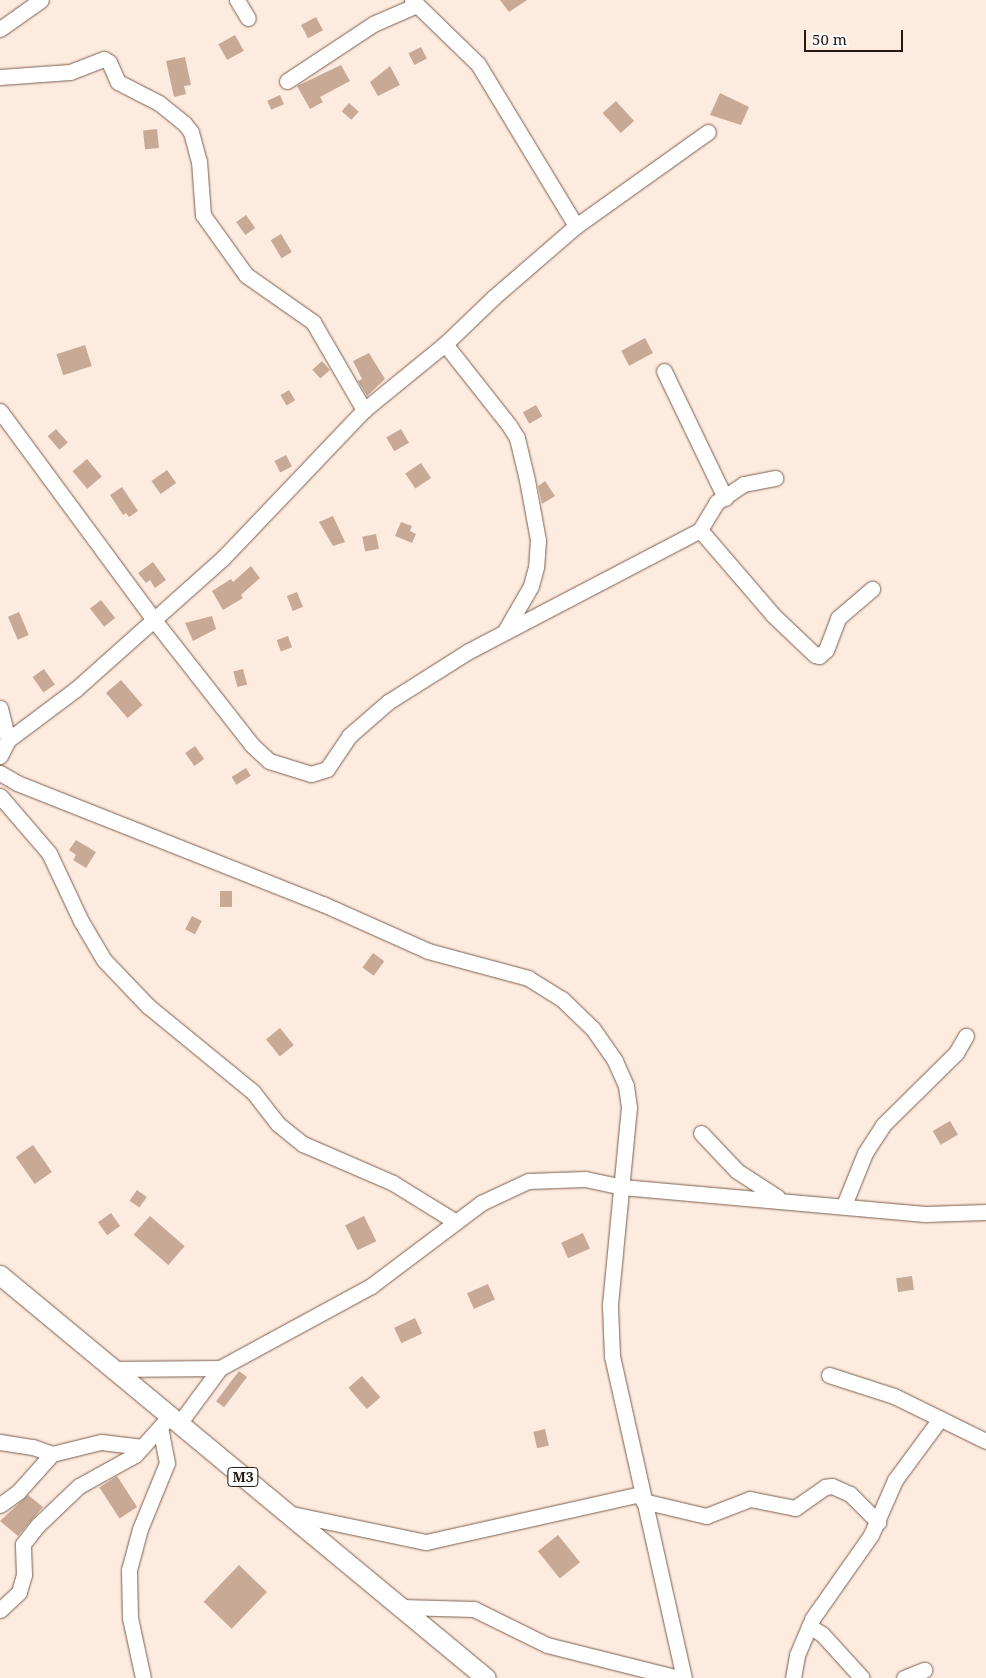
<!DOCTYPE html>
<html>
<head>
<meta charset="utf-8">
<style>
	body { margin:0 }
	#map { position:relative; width:986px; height:1678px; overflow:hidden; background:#feebdf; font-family:"Noto Serif",serif }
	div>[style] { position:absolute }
	.building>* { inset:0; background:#c7a996; transform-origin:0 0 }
	.roads { filter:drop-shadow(0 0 1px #7a5f4e) drop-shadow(0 0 1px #7a5f4e) }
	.minor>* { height:15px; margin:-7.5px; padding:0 7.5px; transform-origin:7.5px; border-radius:7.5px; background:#fff }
	.major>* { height:19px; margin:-9.5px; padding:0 9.5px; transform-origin:9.5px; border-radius:9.5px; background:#fff }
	span { translate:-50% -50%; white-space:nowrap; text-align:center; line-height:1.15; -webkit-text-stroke:4px #fcfcfc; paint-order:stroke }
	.shield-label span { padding:1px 4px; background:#fcfcfc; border:1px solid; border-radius:4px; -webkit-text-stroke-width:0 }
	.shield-label { font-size:14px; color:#241912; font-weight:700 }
	.scale { position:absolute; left:804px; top:30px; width:99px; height:22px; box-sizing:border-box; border:2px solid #241912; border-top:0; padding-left:6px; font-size:15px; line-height:18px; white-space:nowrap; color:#241912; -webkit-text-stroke:4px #fcfcfc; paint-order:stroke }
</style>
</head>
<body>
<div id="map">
	<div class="building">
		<i style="clip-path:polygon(500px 0,527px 0,509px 12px)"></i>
		<i style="left:316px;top:17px;width:15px;height:17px;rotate:62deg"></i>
		<i style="left:235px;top:35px;width:18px;height:19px;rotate:61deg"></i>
		<i style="left:421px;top:47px;width:13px;height:14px;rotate:63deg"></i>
		<i style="clip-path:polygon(185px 57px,191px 85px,184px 86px,186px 94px,174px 97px,166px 61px)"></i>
		<i style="clip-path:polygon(341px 65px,350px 81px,320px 97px,323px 102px,310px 109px,297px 86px)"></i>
		<i style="clip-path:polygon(390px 66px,400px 85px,378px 96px,370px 82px)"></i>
		<i style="clip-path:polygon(720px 93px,749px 107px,741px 125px,710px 115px)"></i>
		<i style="left:280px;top:95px;width:10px;height:14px;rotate:66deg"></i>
		<i style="left:616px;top:101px;width:27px;height:18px;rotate:48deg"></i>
		<i style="left:349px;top:103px;width:13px;height:11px;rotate:42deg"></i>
		<i style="left:157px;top:129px;width:19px;height:14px;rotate:84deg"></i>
		<i style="left:246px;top:215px;width:16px;height:12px;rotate:55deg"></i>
		<i style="left:281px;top:234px;width:21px;height:12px;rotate:59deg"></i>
		<i style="left:645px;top:338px;width:17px;height:27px;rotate:62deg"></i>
		<i style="left:85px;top:345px;width:22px;height:30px;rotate:72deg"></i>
		<i style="clip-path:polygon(369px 353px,385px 379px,367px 396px,358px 381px,362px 379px,353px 361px)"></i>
		<i style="left:322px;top:361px;width:12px;height:13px;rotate:48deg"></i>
		<i style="left:289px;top:390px;width:12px;height:10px;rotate:59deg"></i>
		<i style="left:536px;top:405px;width:13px;height:15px;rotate:61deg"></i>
		<i style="left:56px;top:429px;width:18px;height:11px;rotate:49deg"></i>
		<i style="left:401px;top:429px;width:16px;height:17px;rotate:60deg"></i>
		<i style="left:286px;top:455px;width:13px;height:13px;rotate:63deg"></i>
		<i style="left:87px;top:459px;width:23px;height:19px;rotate:50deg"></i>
		<i style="left:421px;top:463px;width:18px;height:19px;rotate:56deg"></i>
		<i style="left:167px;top:470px;width:16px;height:19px;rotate:55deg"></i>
		<i style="clip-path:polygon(545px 481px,555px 496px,542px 504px,538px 486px)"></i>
		<i style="clip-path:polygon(122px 487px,138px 511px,129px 517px,126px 513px,123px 515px,110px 495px)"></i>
		<i style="clip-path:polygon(333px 516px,345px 542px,333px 546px,319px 522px)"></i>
		<i style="clip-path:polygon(401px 522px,412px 526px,410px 531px,416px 534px,412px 543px,395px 536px)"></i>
		<i style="left:376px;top:534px;width:15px;height:14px;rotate:79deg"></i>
		<i style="clip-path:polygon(153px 562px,166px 580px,155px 588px,150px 580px,146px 583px,138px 573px)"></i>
		<i style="clip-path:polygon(251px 566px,260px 578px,241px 595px,243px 598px,223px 610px,212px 591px,231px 579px,233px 582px)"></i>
		<i style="left:297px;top:592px;width:16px;height:11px;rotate:68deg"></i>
		<i style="left:101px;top:600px;width:23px;height:14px;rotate:52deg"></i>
		<i style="left:19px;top:612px;width:25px;height:12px;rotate:67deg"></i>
		<i style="clip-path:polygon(212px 616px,216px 629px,193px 641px,185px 623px)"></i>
		<i style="left:288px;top:636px;width:12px;height:12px;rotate:70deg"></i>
		<i style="left:44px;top:669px;width:19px;height:14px;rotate:55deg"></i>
		<i style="left:243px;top:669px;width:16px;height:10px;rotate:75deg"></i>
		<i style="left:121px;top:680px;width:33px;height:20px;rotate:49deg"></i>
		<i style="left:195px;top:746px;width:16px;height:12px;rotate:55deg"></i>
		<i style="left:246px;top:768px;width:9px;height:17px;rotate:58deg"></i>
		<i style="clip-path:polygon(76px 840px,96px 852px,86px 868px,73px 860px,76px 855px,69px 850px)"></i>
		<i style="left:220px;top:891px;width:12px;height:16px"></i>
		<i style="left:192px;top:916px;width:11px;height:15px;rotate:27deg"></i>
		<i style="left:373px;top:953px;width:14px;height:18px;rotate:36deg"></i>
		<i style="left:280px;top:1028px;width:22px;height:18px;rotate:51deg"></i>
		<i style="left:950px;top:1121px;width:16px;height:20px;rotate:60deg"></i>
		<i style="left:33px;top:1145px;width:33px;height:21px;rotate:55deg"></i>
		<i style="left:137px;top:1190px;width:12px;height:13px;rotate:35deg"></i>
		<i style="left:111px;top:1213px;width:16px;height:16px;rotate:55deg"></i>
		<i style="left:150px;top:1216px;width:46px;height:25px;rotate:41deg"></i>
		<i style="left:364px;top:1216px;width:28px;height:21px;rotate:64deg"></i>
		<i style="left:583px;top:1233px;width:17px;height:24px;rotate:66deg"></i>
		<i style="left:912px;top:1276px;width:14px;height:16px;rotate:82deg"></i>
		<i style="left:488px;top:1284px;width:17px;height:23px;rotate:66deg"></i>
		<i style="left:415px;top:1318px;width:17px;height:23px;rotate:65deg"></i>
		<i style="left:239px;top:1371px;width:10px;height:38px;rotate:37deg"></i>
		<i style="left:362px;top:1376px;width:28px;height:18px;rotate:49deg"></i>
		<i style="left:545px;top:1429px;width:17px;height:12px;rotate:77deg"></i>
		<i style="left:117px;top:1476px;width:37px;height:21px;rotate:57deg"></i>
		<i style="clip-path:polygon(28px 1495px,43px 1507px,18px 1536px,0 1521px)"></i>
		<i style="left:558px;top:1535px;width:35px;height:26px;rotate:51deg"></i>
		<i style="left:239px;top:1565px;width:39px;height:51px;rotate:44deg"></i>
	</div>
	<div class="roads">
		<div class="minor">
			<i style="left:237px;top:0;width:21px;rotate:59deg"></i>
			<i style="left:412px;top:0;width:92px;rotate:44.1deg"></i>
			<i style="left:478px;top:64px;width:189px;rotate:58.8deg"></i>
			<i style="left:0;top:29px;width:50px;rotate:-35.3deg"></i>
			<i style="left:0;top:77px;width:70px;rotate:-4.1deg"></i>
			<i style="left:70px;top:72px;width:36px;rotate:-21deg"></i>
			<i style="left:104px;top:59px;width:6px;rotate:31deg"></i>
			<i style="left:109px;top:62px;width:22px;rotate:66deg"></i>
			<i style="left:118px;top:82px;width:46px;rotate:27.1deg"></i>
			<i style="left:159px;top:103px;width:32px;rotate:39deg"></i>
			<i style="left:184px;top:123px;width:11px;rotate:52deg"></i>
			<i style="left:191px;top:132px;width:30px;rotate:75deg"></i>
			<i style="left:199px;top:161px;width:54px;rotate:85.8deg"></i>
			<i style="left:203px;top:215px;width:74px;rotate:54.4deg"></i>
			<i style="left:246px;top:275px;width:82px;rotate:35deg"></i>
			<i style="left:313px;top:322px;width:102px;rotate:59.9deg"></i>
			<i style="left:287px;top:81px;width:103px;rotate:-33.5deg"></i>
			<i style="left:373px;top:24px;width:48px;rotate:-23.4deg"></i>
			<i style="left:445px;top:344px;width:103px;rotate:51.7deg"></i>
			<i style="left:509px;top:425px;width:15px;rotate:58deg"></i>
			<i style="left:517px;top:438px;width:43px;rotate:76.6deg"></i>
			<i style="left:527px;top:480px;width:61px;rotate:79.6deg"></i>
			<i style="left:538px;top:540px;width:27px;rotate:94deg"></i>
			<i style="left:536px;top:567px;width:20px;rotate:105deg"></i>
			<i style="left:531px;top:586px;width:52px;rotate:120deg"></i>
			<i style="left:664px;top:371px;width:141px;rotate:64.3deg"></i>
			<i style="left:0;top:411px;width:260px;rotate:53.6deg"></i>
			<i style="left:154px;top:620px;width:159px;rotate:51.9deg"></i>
			<i style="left:252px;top:745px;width:23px;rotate:43deg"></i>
			<i style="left:269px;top:761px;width:44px;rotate:17.2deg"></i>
			<i style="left:311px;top:774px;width:17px;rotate:-17deg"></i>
			<i style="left:327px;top:769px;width:40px;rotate:-56deg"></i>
			<i style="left:349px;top:736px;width:52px;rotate:-41.1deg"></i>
			<i style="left:388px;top:702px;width:93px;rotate:-32.3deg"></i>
			<i style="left:467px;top:652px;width:263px;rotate:-27.6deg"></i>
			<i style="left:700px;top:530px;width:33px;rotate:-59deg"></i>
			<i style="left:717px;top:502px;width:32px;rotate:-34deg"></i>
			<i style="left:744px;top:484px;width:32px;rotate:-11deg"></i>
			<i style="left:700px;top:530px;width:112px;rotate:49.3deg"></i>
			<i style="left:773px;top:615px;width:58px;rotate:43.6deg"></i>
			<i style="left:815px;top:655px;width:4px;rotate:14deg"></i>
			<i style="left:819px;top:656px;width:9px;rotate:-41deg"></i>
			<i style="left:826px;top:650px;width:34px;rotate:-69deg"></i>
			<i style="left:838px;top:618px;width:45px;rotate:-40.5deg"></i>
			<i style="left:0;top:708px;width:33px;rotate:76deg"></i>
			<i style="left:8px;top:740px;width:18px;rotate:117deg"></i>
			<i style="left:8px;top:740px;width:85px;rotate:-36.9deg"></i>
			<i style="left:76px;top:689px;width:197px;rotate:-41.7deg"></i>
			<i style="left:223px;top:558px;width:204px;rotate:-46.4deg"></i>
			<i style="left:364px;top:410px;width:104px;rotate:-39.2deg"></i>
			<i style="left:445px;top:344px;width:68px;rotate:-43.8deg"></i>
			<i style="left:494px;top:297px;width:108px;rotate:-40.9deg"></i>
			<i style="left:576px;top:226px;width:162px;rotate:-35.5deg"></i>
			<i style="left:0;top:773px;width:20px;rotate:30deg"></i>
			<i style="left:17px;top:783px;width:329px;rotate:21.6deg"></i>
			<i style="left:323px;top:904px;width:115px;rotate:24.1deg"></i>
			<i style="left:428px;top:951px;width:104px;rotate:15.1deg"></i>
			<i style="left:528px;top:978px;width:40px;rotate:32deg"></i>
			<i style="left:562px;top:999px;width:43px;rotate:44.1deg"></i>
			<i style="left:593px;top:1029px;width:39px;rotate:55deg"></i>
			<i style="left:615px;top:1061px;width:27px;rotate:66deg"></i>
			<i style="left:626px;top:1086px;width:21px;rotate:82deg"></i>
			<i style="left:629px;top:1107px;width:200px;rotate:95.5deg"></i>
			<i style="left:610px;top:1306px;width:50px;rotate:87.7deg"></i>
			<i style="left:612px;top:1356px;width:330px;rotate:77.4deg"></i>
			<i style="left:0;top:796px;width:75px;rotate:49.3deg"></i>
			<i style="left:49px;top:853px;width:75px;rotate:64.8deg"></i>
			<i style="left:81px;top:921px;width:45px;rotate:59.5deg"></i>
			<i style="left:104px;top:960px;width:64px;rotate:46.3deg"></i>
			<i style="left:148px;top:1006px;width:136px;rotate:39.3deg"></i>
			<i style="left:253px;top:1092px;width:41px;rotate:52deg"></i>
			<i style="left:278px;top:1124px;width:32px;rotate:39deg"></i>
			<i style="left:303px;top:1144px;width:98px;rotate:23.4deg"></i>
			<i style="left:393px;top:1183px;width:74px;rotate:31.8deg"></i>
			<i style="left:701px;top:1133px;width:52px;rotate:46.5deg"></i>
			<i style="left:737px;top:1171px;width:48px;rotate:33deg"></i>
			<i style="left:844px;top:1205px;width:56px;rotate:-68deg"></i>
			<i style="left:865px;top:1153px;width:33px;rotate:-57deg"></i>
			<i style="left:883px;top:1125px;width:103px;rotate:-44.6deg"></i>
			<i style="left:956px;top:1053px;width:20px;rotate:-60deg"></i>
			<i style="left:113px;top:1369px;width:107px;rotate:-0.5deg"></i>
			<i style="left:829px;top:1375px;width:68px;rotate:17.9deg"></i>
			<i style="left:894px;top:1396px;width:102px;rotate:26.1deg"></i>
			<i style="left:178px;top:1425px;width:71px;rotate:-53.6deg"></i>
			<i style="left:220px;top:1368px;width:172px;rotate:-28.5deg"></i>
			<i style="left:371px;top:1286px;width:138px;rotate:-37deg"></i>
			<i style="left:481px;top:1203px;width:52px;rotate:-25.1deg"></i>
			<i style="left:528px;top:1181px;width:57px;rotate:-2deg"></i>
			<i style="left:585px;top:1179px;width:38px;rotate:12deg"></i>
			<i style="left:622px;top:1187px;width:304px;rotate:5.1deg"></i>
			<i style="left:925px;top:1214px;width:61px;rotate:-1.9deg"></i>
			<i style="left:0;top:1442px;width:33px;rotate:9deg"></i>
			<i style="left:33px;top:1447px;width:20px;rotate:20deg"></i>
			<i style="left:643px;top:1501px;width:65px;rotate:13.4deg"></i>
			<i style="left:706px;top:1516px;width:47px;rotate:-21.1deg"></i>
			<i style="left:750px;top:1499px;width:46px;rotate:11.3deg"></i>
			<i style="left:795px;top:1508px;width:37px;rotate:-35deg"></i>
			<i style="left:825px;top:1487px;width:7px;rotate:-8deg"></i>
			<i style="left:832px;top:1486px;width:20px;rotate:24deg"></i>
			<i style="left:850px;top:1494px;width:40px;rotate:45deg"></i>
			<i style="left:0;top:1505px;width:22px;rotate:-36deg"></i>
			<i style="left:18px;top:1492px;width:51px;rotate:-48.2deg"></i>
			<i style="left:52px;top:1454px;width:50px;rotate:-13.8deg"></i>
			<i style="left:101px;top:1442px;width:42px;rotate:6.8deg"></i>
			<i style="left:287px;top:1513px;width:142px;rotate:11.8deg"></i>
			<i style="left:426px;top:1542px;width:220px;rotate:-12.6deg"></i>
			<i style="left:401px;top:1607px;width:73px;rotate:1.6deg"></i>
			<i style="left:474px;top:1609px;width:81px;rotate:26.3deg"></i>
			<i style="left:547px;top:1645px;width:135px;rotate:14.1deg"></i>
			<i style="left:0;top:1610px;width:26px;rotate:-43deg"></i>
			<i style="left:19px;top:1592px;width:18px;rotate:-74deg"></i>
			<i style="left:24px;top:1575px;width:31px;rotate:-92deg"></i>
			<i style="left:23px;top:1544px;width:24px;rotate:-52deg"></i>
			<i style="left:38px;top:1525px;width:57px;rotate:-43.6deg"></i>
			<i style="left:79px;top:1486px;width:64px;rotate:-29deg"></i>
			<i style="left:135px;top:1455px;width:51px;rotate:-48.2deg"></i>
			<i style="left:809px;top:1626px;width:15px;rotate:32deg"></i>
			<i style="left:822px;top:1634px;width:59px;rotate:47.7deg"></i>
			<i style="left:143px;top:1678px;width:61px;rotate:-102.2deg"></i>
			<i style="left:130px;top:1618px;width:48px;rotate:-91.2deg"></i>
			<i style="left:129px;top:1570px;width:42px;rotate:-75deg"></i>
			<i style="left:140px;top:1529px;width:71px;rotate:-67.8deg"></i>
			<i style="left:167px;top:1463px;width:36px;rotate:-101deg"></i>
			<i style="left:793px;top:1678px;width:23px;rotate:-80deg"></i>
			<i style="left:797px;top:1655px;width:39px;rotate:-67deg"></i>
			<i style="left:812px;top:1619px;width:103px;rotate:-54.9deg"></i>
			<i style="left:871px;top:1535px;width:60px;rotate:-66.4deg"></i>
			<i style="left:895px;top:1480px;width:76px;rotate:-53.6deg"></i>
			<i style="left:904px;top:1678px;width:22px;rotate:-22deg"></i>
		</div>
		<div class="major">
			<i style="left:0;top:1275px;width:631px;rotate:39.67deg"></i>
		</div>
	</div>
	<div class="shield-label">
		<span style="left:243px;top:1477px">M3</span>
	</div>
	<div class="scale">50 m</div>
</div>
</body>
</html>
